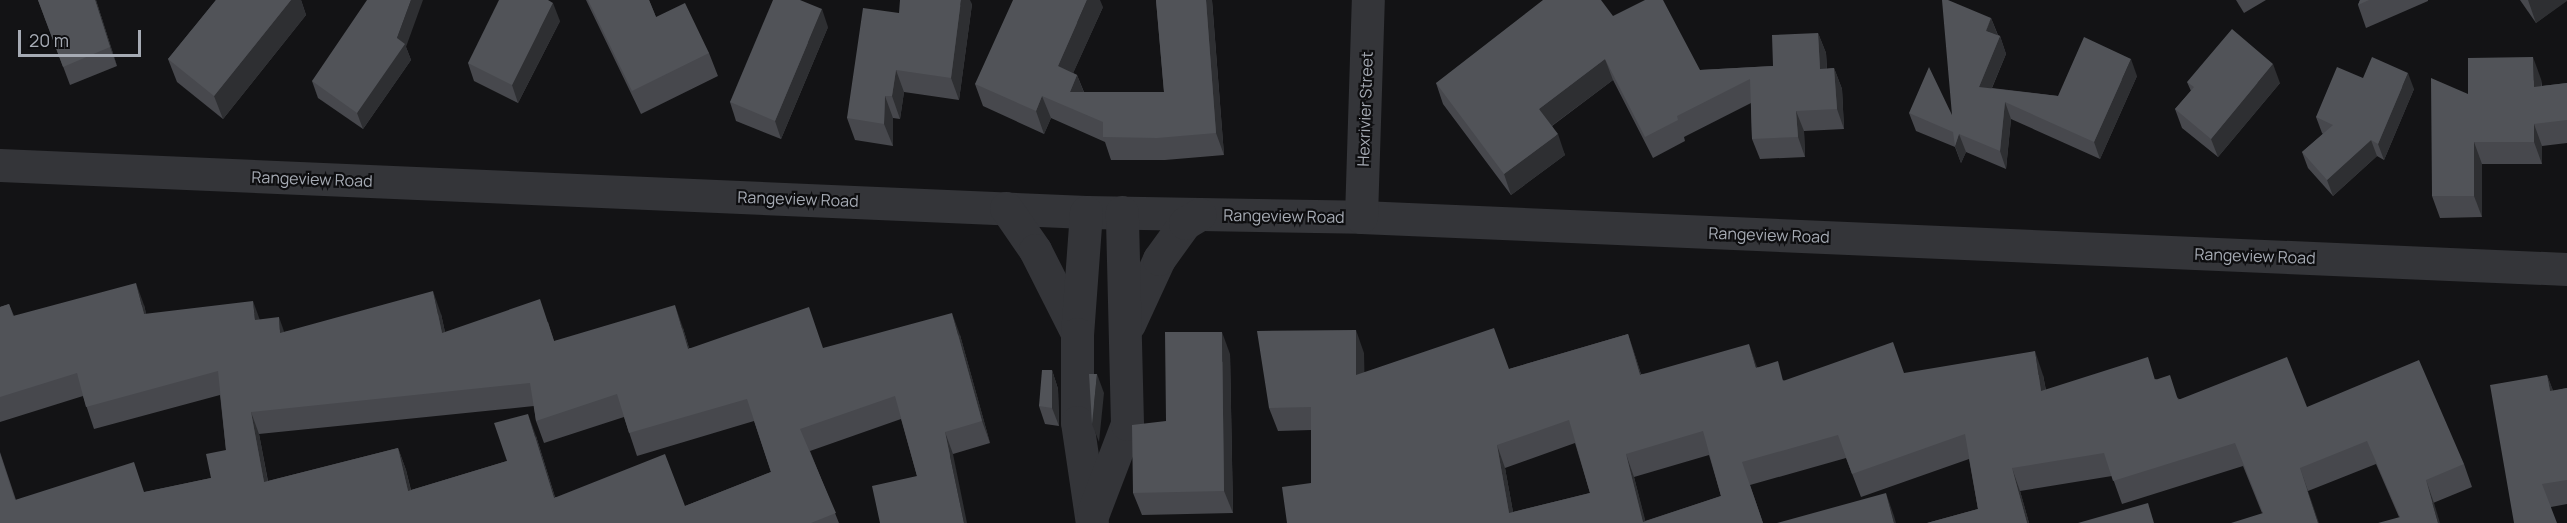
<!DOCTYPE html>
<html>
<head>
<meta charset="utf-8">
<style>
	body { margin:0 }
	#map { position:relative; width:2567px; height:523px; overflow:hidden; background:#131315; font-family:Manrope,sans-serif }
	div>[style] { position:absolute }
	.street>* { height:33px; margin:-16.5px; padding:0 16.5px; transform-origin:16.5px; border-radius:16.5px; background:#343539 }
	.wall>* { inset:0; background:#47484d }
	.shaded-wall>* { inset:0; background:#2e2f32 }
	.building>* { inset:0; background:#515358 }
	span { translate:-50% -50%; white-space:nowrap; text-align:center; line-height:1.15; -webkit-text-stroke:4.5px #0e0e10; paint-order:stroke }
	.street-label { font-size:16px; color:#a6abb4 }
	.scale { position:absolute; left:18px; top:30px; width:123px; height:27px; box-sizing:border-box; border:3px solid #a6abb4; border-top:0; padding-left:8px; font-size:18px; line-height:21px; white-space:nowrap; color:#a6abb4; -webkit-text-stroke:4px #0e0e10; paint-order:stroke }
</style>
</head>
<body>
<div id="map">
	<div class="street">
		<i style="left:0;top:165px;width:1087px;rotate:2.48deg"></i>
		<i style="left:1086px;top:212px;width:275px;rotate:1deg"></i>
		<i style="left:1361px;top:217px;width:1207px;rotate:2.47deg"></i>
		<i style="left:1006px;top:208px;width:51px;rotate:55.4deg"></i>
		<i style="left:1035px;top:250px;width:93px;rotate:63.2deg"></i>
		<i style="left:1086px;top:212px;width:122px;rotate:94.2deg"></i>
		<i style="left:1077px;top:334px;width:88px;rotate:90deg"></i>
		<i style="left:1077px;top:422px;width:102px;rotate:81.6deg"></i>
		<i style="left:1361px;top:217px;width:217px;rotate:-88.2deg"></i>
		<i style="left:1129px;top:324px;width:72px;rotate:-65.2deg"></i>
		<i style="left:1159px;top:259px;width:44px;rotate:-54.2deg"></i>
		<i style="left:1185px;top:223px;width:17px;rotate:-31deg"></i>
		<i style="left:1093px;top:513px;width:95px;rotate:-69.1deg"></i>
		<i style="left:1127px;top:424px;width:212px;rotate:-91.4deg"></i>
	</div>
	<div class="wall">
		<i style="clip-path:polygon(38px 0,96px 0,117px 66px,70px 85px)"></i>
		<i style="clip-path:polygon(216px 0,301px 0,306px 15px,223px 119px,177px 82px,168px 59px)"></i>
		<i style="clip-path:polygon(586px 0,649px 0,656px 17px,709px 53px,718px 76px,641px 114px)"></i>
		<i style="clip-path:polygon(1156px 0,1212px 0,1224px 155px,1165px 160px,1111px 160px,1105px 142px,1051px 118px,1044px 134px,983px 106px,975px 84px,1103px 7px,1073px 73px,1077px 75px,1084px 92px,1164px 92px)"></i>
		<i style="clip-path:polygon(2236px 0,2266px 0,2244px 13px)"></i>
		<i style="clip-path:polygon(2360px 0,2428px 0,2428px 1px,2366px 28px,2358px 5px)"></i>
		<i style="clip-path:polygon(2520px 0,2567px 0,2536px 23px)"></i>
		<i style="clip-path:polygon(972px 4px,959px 100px,904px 92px,900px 119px,893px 118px,893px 146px,855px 140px,847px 118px,899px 13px)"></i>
		<i style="clip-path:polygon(1613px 16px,1700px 70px,1773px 66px,1818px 33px,1826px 53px,1827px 69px,1834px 68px,1842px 89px,1844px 129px,1804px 131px,1805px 157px,1760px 159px,1752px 139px,1751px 103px,1684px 137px,1685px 141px,1653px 158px,1613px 80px,1552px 126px,1565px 155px,1511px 195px,1443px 104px,1436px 83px)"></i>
		<i style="clip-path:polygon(1991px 18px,1998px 35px,2000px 36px,2006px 54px,1992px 88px,2058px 96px,2137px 76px,2100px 159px,2011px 119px,2006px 169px,1966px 152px,1961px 163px,1955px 147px,1916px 131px,1909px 113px,1952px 115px)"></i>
		<i style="clip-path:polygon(560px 21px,518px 103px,474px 81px,468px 63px)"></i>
		<i style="clip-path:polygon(828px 27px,781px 139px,736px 121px,730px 102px)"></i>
		<i style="clip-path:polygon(406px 47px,411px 60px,363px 129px,318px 98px,312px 81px)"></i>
		<i style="clip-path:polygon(2363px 78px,2414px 89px,2384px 160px,2377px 156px,2333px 196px,2308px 168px,2302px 152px,2323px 134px,2322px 133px,2316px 117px)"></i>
		<i style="clip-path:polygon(2541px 79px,2542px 86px,2567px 83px,2567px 143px,2542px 146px,2542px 164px,2482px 164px,2482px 217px,2440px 218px,2432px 196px,2468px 94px)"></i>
		<i style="clip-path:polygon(2187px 82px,2280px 83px,2218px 157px,2182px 128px,2175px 109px,2191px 91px)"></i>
		<i style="clip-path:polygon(evenodd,9px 304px,14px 316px,144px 305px,146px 314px,260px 320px,284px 332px,441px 314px,445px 332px,548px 322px,554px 341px,683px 328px,689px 348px,824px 348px,960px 335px,990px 443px,953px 454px,917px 476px,901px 419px,810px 451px,839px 523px,0 523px,0 452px,16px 500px,145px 492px,211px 478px,226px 450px,220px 395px,94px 429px,83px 396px,0 422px,0 307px,9px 304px,534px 406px,536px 421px,544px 443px,624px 417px,637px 456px,754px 421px,771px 472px,685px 506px,555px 497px,536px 436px,507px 461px,411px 490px,406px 470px,398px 448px,268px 481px,259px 434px,534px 406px)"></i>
		<i style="clip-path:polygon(evenodd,1628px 334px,1641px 374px,1757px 367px,1785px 381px,1904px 373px,2043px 375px,2046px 390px,2156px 379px,2179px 399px,2307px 407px,2464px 464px,2472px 487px,2399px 517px,2376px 464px,2308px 491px,2262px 513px,2243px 466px,2122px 504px,2112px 476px,2020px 491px,2029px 523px,1927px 523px,1978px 509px,1969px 459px,1861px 497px,1846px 458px,1750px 485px,1763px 523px,1287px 523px,1311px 483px,1311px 430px,1278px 431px,1269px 408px,1364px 353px,1364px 372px,1509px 369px,1628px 334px,1575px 443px,1590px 493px,1513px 512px,1505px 468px,1575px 443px,1628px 334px,1709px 455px,1721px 496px,1645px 521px,1634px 477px,1709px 455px)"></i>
		<i style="clip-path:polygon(1230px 354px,1233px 513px,1142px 515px,1133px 493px,1166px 421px)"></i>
		<i style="clip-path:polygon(1052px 370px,1058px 389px,1059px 426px,1045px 424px,1039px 406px)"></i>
		<i style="clip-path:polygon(2547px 375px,2553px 391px,2567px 388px,2567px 504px,2551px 507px,2514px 523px)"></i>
	</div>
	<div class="shaded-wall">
		<i style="clip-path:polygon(95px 0,96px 0,117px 66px,110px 47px)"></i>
		<i style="clip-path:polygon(291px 0,301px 0,306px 15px,223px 119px,214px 96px)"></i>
		<i style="clip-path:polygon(411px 0,423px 0,406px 47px,411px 60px,363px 129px,357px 113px,397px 38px)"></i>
		<i style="clip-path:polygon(961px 0,970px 0,972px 4px,959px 100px,951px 78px)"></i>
		<i style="clip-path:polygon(1087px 0,1100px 0,1103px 7px,1066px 89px,1058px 66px)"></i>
		<i style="clip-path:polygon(1206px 0,1212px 0,1212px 1px,1224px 155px,1216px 133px)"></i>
		<i style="clip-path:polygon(2528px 0,2567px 0,2567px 1px,2536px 23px)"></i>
		<i style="clip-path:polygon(553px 3px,560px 21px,518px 103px,512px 85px)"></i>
		<i style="clip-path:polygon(822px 9px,828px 27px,781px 139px,775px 121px)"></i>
		<i style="clip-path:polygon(1991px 18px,1998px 36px,1986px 31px)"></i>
		<i style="clip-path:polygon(1818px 33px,1826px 53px,1828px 89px,1820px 69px)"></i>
		<i style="clip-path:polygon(2000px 36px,2006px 54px,1985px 104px,1979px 87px)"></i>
		<i style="clip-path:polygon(2533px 57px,2541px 79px,2542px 109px,2534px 87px)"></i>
		<i style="clip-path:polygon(1605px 59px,1613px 80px,1546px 130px,1539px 109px)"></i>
		<i style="clip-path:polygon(2131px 59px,2137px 76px,2100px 159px,2094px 142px)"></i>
		<i style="clip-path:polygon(2273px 64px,2280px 83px,2218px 157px,2211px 139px)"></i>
		<i style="clip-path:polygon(1834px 68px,1842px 89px,1844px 129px,1837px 109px)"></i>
		<i style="clip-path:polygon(896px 70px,904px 92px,900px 119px,892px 96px)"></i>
		<i style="clip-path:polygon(2408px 73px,2414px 89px,2384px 160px,2378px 144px)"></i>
		<i style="clip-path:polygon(1077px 75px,1086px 98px,1070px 92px)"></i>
		<i style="clip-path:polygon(885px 96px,893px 118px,893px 146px,884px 124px)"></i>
		<i style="clip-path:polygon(1042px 96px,1051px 118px,1044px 134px,1036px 111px)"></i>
		<i style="clip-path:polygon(2005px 102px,2011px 119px,2006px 169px,2000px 151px)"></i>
		<i style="clip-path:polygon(1796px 111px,1804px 131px,1805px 157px,1798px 137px)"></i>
		<i style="clip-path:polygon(2534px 124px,2542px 146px,2542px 164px,2534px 142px)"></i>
		<i style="clip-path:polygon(1558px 134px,1565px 155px,1511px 195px,1504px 174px)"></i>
		<i style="clip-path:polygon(1959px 134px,1966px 152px,1961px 163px,1955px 146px)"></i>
		<i style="clip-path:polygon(2371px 140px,2377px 156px,2333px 196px,2327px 180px)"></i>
		<i style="clip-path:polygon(2474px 142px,2482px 164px,2482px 217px,2474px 196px)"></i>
		<i style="clip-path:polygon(136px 283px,144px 305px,152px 336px,144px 314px)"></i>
		<i style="clip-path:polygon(433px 291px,441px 314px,450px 355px,442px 333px)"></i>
		<i style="clip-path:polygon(253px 301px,261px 323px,255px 320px)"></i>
		<i style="clip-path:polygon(675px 305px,683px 328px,696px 371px,688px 349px)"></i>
		<i style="clip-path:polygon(952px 313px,960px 335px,990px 443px,982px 421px)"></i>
		<i style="clip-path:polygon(279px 317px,287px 340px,280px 333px)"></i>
		<i style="clip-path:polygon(1356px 330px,1364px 353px,1365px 398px,1356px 375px)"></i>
		<i style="clip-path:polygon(1222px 332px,1230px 354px,1233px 513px,1224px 491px)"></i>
		<i style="clip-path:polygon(1628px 334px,1636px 358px,1648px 398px,1640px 375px)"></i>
		<i style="clip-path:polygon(1749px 344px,1757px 367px,1764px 391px,1756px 368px)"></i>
		<i style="clip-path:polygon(2035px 351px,2043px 375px,2050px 414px,2041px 391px)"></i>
		<i style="clip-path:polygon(1052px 370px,1058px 389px,1059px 426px,1052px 408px)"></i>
		<i style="clip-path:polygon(1097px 374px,1104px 393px,1099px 442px,1092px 424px)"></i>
		<i style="clip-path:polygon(2547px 375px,2556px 398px,2550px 391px)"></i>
		<i style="clip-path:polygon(251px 412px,259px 434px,272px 504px,264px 482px)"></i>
		<i style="clip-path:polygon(528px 414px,536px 436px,562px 520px,554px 498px)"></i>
		<i style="clip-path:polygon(945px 432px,953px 454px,967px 523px,964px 523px)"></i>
		<i style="clip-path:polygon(1497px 445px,1505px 468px,1515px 523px,1509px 513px)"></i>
		<i style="clip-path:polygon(398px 448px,406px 470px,416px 513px,408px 491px)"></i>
		<i style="clip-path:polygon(1626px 454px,1634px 477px,1646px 523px,1643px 523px)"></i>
		<i style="clip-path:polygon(2012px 468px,2020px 491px,2029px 523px,2027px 523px)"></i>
		<i style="clip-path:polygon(2300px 468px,2308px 491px,2319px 523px,2318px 523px)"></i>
		<i style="clip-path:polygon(2426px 480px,2434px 503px,2440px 523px,2438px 523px)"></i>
		<i style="clip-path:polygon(1886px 493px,1894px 516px,1896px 523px,1894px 523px)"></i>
	</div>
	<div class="building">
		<i style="clip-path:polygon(38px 0,95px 0,110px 47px,63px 67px)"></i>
		<i style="clip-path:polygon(216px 0,291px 0,214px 96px,168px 59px)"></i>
		<i style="clip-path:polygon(367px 0,411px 0,397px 38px,405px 44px,357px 113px,312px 81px)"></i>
		<i style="clip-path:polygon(499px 0,548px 0,553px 3px,512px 85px,468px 63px)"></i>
		<i style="clip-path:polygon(588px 0,649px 0,656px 17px,685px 3px,709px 53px,632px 91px)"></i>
		<i style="clip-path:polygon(773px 0,800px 0,822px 9px,775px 121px,730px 102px)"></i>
		<i style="clip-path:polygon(900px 0,961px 0,951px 78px,896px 70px,892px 96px,885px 96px,884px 124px,847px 118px,863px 8px,899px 13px)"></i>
		<i style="clip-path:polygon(1013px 0,1087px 0,1058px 66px,1077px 75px,1070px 92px,1164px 92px,1156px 0,1206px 0,1216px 133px,1157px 138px,1103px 137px,1103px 122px,1042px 96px,1036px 111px,975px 84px)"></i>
		<i style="clip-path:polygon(1543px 0,1601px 0,1613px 16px,1645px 0,1663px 0,1700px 70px,1773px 66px,1772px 35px,1818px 33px,1820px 69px,1834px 68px,1837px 109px,1796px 111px,1798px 137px,1752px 139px,1750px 79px,1677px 116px,1678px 120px,1645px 137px,1605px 59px,1539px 109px,1558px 134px,1504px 174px,1436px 83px)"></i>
		<i style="clip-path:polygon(1942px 0,1948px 0,1991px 18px,1986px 31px,2000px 36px,1979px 87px,2058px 96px,2084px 37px,2131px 59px,2094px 142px,2005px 102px,2000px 151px,1959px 134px,1955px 146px,1953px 132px,1909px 113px,1929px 67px,1952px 115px)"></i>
		<i style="clip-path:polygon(2360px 0,2369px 0,2358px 5px)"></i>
		<i style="clip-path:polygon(2232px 29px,2273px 64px,2211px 139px,2175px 109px,2194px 87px,2187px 82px)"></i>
		<i style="clip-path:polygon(2372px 57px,2408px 73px,2378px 144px,2371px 140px,2327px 180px,2302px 152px,2333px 125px,2316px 117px,2337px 67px,2363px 78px)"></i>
		<i style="clip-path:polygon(2533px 57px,2534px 87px,2567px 83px,2567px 120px,2534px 124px,2534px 142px,2474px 142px,2474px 196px,2432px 196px,2431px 78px,2468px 94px,2468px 58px)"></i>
		<i style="clip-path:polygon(evenodd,136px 283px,144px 314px,253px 301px,255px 320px,279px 317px,280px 333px,433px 291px,442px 333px,540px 299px,554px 341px,675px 305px,688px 349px,809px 307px,823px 348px,952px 313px,982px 421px,945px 432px,964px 523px,880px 523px,872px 486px,917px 476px,895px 396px,800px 429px,836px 513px,811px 523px,0 523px,0 454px,15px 500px,134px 462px,144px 492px,211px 478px,206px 454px,226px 450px,218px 371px,86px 407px,77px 373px,0 397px,0 307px,9px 304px,13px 316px,136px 283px,530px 383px,536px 421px,617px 394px,629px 433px,747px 399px,771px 472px,685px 506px,665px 454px,554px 498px,528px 414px,494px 423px,507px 461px,408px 491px,398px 448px,264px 482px,251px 412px,530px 383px)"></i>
		<i style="clip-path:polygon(evenodd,1494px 328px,1509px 369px,1628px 334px,1640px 375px,1749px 344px,1756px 368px,1778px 361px,1783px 381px,1893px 342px,1904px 373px,2035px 351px,2041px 391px,2148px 357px,2155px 380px,2170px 375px,2178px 400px,2287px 357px,2307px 407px,2419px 360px,2464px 464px,2426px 480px,2438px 523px,2378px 523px,2400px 517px,2367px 441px,2300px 468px,2318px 523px,2231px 523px,2263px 513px,2235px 443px,2113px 481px,2104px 453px,2012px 468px,2027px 523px,1927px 523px,1978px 509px,1965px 434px,1852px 474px,1838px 435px,1742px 462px,1763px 523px,1287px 523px,1282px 487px,1311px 483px,1311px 407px,1269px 408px,1257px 331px,1356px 330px,1356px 375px,1494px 328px,1569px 420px,1590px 493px,1509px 513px,1497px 445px,1569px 420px,1494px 328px,1703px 431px,1721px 496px,1643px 522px,1626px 454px,1703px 431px)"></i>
		<i style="clip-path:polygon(1165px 332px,1222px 332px,1224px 491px,1133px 493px,1132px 425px,1166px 421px)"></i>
		<i style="clip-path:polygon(1042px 370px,1052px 370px,1052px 408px,1039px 406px)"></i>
		<i style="clip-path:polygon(1089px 374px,1097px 374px,1092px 424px)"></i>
		<i style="clip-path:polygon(2547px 375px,2550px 391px,2567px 388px,2567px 480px,2542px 484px,2557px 523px,2514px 523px,2490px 385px)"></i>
		<i style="clip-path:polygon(1886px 493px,1894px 523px,1777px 523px)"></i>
		<i style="clip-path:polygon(2148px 503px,2154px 523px,2078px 523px)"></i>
	</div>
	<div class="street-label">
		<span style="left:1365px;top:109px;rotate:-88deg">Hexrivier Street</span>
		<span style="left:312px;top:179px;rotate:2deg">Rangeview Road</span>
		<span style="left:798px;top:199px;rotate:2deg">Rangeview Road</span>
		<span style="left:1284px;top:216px;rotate:1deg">Rangeview Road</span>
		<span style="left:1769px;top:235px;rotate:2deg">Rangeview Road</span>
		<span style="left:2255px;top:256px;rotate:2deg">Rangeview Road</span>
	</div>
	<div class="scale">20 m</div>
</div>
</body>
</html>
